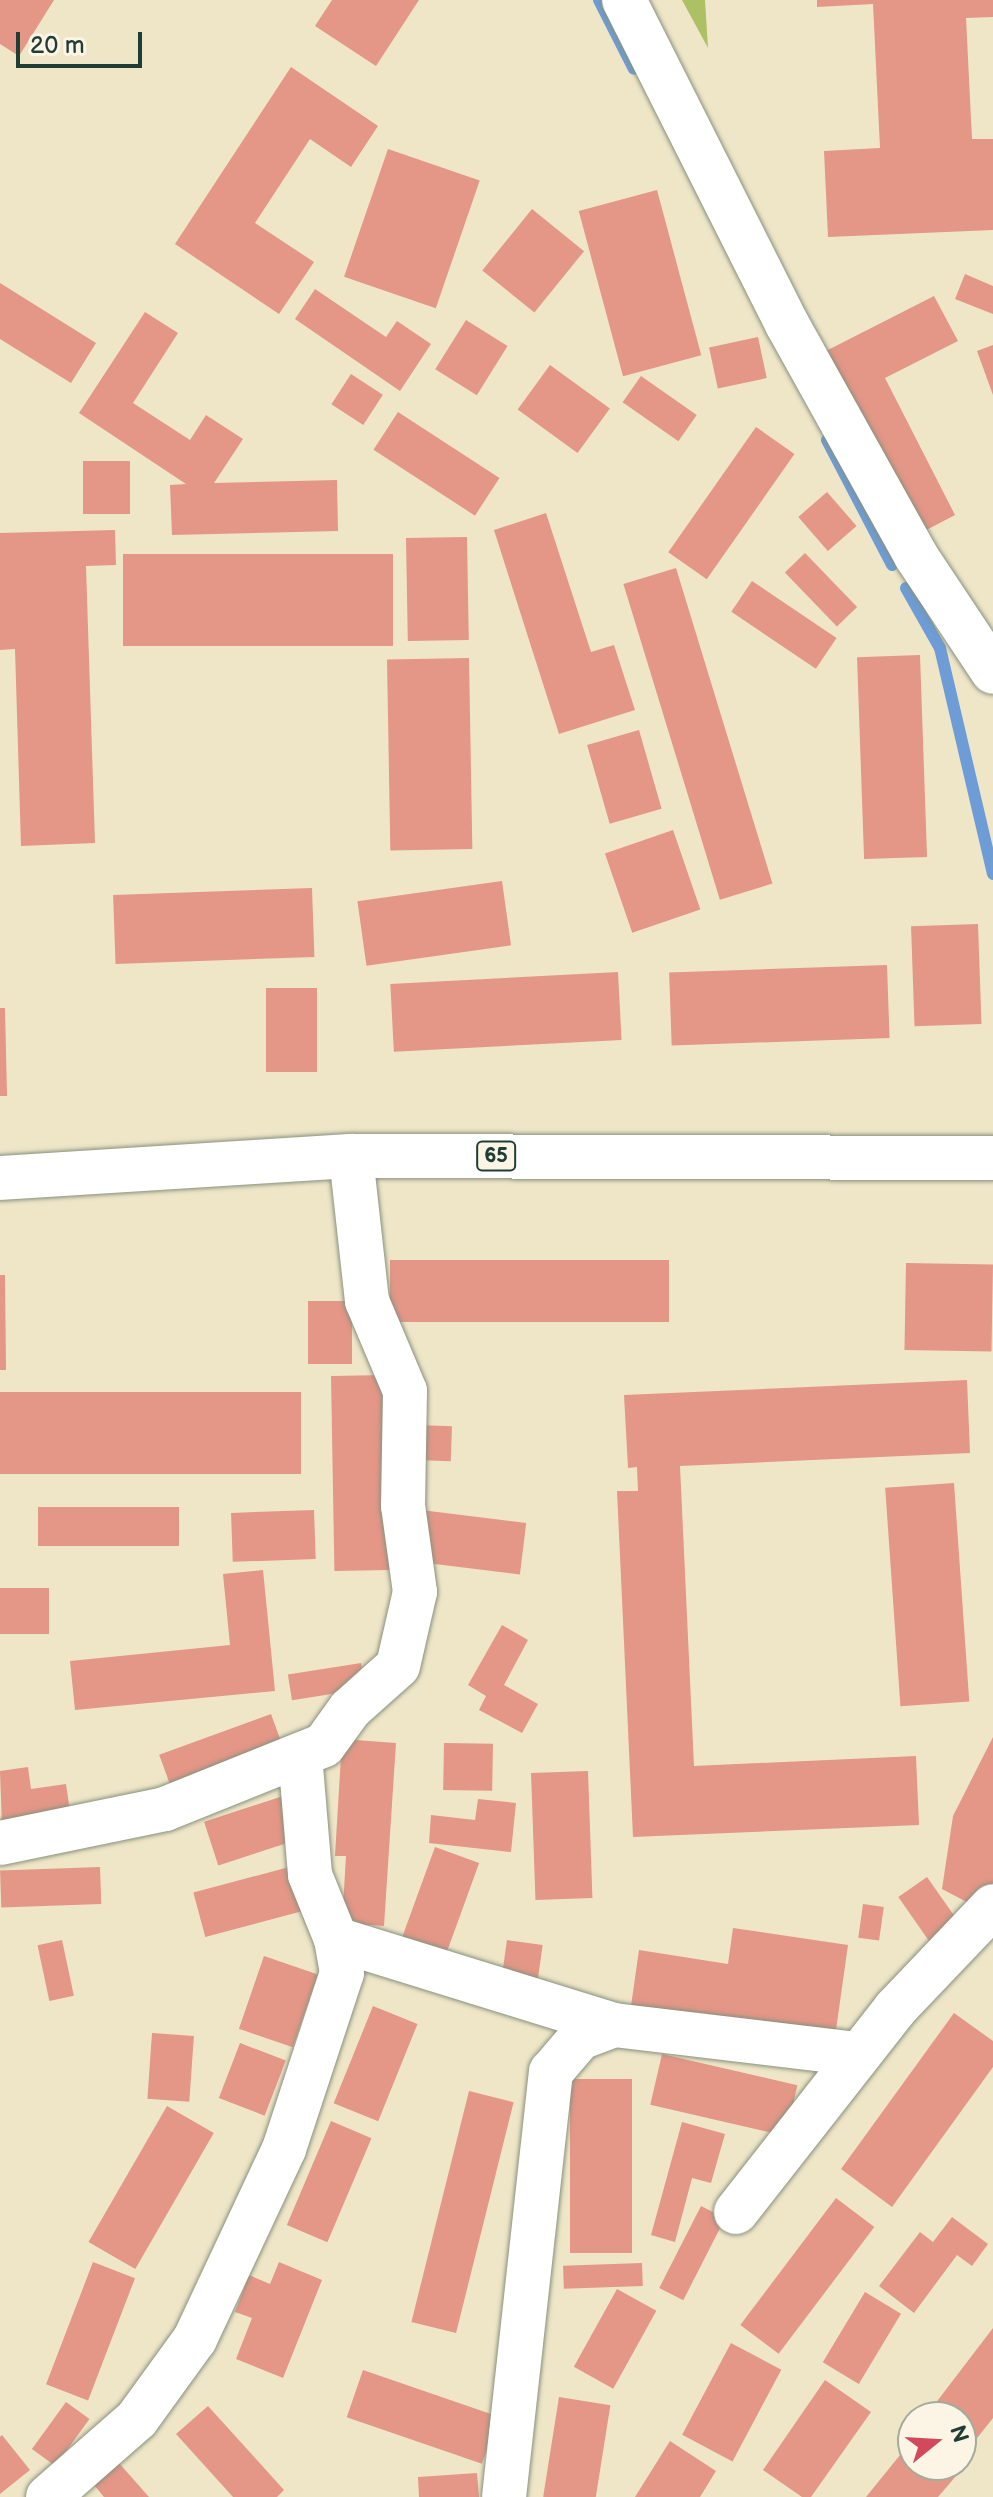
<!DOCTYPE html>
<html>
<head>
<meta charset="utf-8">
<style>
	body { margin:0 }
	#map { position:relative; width:993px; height:2497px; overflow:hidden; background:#efe6c8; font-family:"Balsamiq Sans",sans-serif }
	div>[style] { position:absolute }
	.green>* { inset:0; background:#aec064 }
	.stream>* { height:12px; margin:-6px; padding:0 6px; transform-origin:6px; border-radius:6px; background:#6d9cd6 }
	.building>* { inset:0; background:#e49687; transform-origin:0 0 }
	.roads { filter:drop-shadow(0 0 2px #87927e) drop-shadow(0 0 2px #87927e) }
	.minor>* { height:44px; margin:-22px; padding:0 22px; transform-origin:22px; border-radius:22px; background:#fff }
	.major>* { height:44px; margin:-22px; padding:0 22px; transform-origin:22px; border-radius:22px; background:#fff }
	span { translate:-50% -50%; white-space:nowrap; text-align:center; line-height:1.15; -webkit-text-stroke:7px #fcf5e5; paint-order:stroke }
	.shield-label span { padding:2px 6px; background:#fcf5e5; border:2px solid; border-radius:6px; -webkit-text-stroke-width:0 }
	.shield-label { font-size:20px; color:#1f3d34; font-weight:700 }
	.north { position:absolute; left:897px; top:2401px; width:80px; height:80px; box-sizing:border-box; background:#fcf5e5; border:2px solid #a4ab9e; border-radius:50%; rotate:72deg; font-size:22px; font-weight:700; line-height:32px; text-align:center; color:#1f3d34 }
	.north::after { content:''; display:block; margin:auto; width:28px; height:36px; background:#d1495b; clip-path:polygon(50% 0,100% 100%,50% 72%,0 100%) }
	.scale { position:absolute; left:16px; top:32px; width:126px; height:36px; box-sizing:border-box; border:4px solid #1f3d34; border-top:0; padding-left:10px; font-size:24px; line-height:28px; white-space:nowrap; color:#1f3d34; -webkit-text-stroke:6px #fcf5e5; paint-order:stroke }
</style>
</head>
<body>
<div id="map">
	<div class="green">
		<i style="clip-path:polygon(682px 0,705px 0,708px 48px)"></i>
	</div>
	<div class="stream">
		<i style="left:599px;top:0;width:77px;rotate:63.1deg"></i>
		<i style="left:827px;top:440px;width:141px;rotate:62.5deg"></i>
		<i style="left:906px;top:588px;width:69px;rotate:60.5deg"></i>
		<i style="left:940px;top:648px;width:232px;rotate:76.8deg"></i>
	</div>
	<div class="building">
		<i style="clip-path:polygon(0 0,54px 0,19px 56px,0 44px)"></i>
		<i style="clip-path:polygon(332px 0,419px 0,376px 66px,315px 26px)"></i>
		<i style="clip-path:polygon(817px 0,993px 0,993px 17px,966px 18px,972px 139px,993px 139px,993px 230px,828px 237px,824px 151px,880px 148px,873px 4px,817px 7px)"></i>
		<i style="clip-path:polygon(291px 67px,378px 126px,351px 167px,310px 139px,255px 223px,314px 262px,279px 314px,175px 244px)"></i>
		<i style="left:388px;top:149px;width:97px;height:135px;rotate:19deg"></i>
		<i style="left:657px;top:190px;width:171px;height:81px;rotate:75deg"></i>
		<i style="left:532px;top:209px;width:67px;height:79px;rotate:39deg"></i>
		<i style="clip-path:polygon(965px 274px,993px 286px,993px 314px,955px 299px)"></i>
		<i style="clip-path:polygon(0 283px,96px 343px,71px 383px,0 339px)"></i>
		<i style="clip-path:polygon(315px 289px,386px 337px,397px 321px,431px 344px,400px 391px,295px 319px)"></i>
		<i style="clip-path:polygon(934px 296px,958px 341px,885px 378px,955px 515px,915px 536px,822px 353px)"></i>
		<i style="clip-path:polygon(145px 312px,178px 333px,133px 403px,190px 440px,206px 415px,243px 439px,214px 483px,337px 480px,338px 531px,172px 535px,170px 485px,186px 484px,79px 413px)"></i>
		<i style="left:466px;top:320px;width:49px;height:58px;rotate:32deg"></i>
		<i style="left:758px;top:337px;width:42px;height:50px;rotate:78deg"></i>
		<i style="clip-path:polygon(993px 345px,993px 395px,977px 351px)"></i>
		<i style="left:550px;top:365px;width:74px;height:55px;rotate:36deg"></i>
		<i style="left:351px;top:374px;width:38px;height:36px;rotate:33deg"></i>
		<i style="left:641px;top:376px;width:68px;height:32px;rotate:35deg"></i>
		<i style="left:398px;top:412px;width:121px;height:45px;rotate:33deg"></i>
		<i style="left:756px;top:427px;width:47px;height:153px;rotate:35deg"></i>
		<i style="left:130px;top:461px;width:53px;height:47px;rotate:90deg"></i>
		<i style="left:827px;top:492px;width:45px;height:38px;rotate:49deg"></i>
		<i style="clip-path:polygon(546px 513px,591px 652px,614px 645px,635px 710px,559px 734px,494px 530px)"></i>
		<i style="clip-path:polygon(115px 530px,116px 565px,86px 566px,95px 843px,21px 846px,15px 649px,0 650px,0 533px)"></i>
		<i style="left:467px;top:537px;width:103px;height:61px;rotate:89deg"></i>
		<i style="left:805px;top:553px;width:75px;height:28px;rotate:46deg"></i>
		<i style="left:393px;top:554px;width:92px;height:270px;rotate:90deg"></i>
		<i style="left:676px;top:568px;width:330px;height:55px;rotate:73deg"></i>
		<i style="left:752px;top:581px;width:102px;height:37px;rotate:34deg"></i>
		<i style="left:920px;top:655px;width:202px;height:63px;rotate:88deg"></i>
		<i style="left:469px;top:658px;width:191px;height:82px;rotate:89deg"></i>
		<i style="left:639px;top:730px;width:82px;height:54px;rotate:74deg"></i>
		<i style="left:673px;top:830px;width:84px;height:72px;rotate:71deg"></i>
		<i style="left:502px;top:881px;width:65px;height:146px;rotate:82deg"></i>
		<i style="left:312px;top:888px;width:69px;height:199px;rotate:88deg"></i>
		<i style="left:978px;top:924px;width:100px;height:67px;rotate:88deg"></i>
		<i style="left:887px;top:965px;width:73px;height:218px;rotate:88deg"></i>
		<i style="left:618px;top:972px;width:68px;height:228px;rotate:87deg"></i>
		<i style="left:266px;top:988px;width:51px;height:84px"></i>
		<i style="clip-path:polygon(0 1008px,5px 1008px,7px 1096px,0 1096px)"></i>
		<i style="left:390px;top:1260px;width:279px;height:62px"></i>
		<i style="left:906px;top:1263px;width:87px;height:87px;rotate:1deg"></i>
		<i style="clip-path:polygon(0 1275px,5px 1275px,6px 1370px,0 1370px)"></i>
		<i style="left:308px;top:1301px;width:44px;height:63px"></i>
		<i style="left:386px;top:1375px;width:195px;height:55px;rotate:89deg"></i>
		<i style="clip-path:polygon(967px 1380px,970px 1453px,680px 1466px,694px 1766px,916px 1756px,919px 1825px,633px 1837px,617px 1491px,638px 1491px,637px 1467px,628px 1468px,624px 1395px)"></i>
		<i style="left:0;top:1392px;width:301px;height:82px"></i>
		<i style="left:417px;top:1425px;width:35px;height:35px;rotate:2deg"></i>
		<i style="left:954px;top:1483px;width:219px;height:69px;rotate:86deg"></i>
		<i style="left:179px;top:1507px;width:39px;height:141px;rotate:90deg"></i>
		<i style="left:314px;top:1510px;width:49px;height:83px;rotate:88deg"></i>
		<i style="left:421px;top:1510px;width:106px;height:52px;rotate:7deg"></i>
		<i style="clip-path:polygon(263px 1570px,275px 1691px,75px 1710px,70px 1661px,230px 1645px,223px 1574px)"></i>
		<i style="left:0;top:1588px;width:49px;height:46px"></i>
		<i style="clip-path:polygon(502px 1625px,528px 1640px,504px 1685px,538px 1704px,522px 1733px,479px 1710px,486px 1696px,468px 1685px)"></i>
		<i style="left:361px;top:1663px;width:26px;height:74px;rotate:81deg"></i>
		<i style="left:271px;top:1714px;width:38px;height:119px;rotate:70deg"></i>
		<i style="clip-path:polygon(993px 1737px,993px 1890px,982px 1910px,942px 1889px,953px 1816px)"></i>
		<i style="clip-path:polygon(342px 1739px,396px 1743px,384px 1926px,342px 1923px,346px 1856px,335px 1856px)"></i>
		<i style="left:444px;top:1743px;width:49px;height:47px;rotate:1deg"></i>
		<i style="clip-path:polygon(28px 1767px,31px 1789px,66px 1784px,71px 1818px,2px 1826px,0 1771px)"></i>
		<i style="left:588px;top:1771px;width:127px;height:57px;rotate:88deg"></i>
		<i style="left:283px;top:1796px;width:46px;height:83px;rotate:72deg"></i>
		<i style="clip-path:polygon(478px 1799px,516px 1803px,511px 1852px,429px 1843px,431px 1815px,475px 1820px)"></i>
		<i style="left:435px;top:1847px;width:47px;height:110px;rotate:20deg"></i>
		<i style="left:100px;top:1867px;width:37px;height:100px;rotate:88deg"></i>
		<i style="left:289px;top:1867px;width:46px;height:99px;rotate:75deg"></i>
		<i style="left:927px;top:1877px;width:56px;height:35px;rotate:55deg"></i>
		<i style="left:863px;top:1904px;width:21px;height:34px;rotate:8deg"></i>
		<i style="clip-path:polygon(733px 1928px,848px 1945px,834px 2044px,630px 2013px,639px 1950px,728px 1964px)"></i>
		<i style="left:62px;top:1940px;width:57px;height:25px;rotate:78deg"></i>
		<i style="left:507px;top:1940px;width:36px;height:45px;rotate:8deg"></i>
		<i style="left:264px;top:1956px;width:57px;height:77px;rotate:19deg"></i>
		<i style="left:373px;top:2006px;width:48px;height:105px;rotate:22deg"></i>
		<i style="clip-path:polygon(954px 2013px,993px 2041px,993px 2067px,892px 2207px,841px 2169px)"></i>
		<i style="left:152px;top:2033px;width:42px;height:66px;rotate:4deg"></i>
		<i style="left:240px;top:2043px;width:49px;height:59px;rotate:21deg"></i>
		<i style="left:662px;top:2054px;width:139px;height:52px;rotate:13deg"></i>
		<i style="left:632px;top:2079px;width:174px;height:62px;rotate:90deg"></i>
		<i style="left:469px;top:2091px;width:46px;height:238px;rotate:14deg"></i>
		<i style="left:167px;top:2106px;width:54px;height:157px;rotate:30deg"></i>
		<i style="left:331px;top:2121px;width:44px;height:113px;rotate:23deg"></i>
		<i style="clip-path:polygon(682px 2122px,725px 2134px,711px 2183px,692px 2178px,675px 2242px,651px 2235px)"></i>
		<i style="left:836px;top:2198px;width:48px;height:159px;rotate:37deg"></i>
		<i style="left:701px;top:2206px;width:27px;height:92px;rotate:27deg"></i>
		<i style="clip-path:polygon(952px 2217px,988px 2244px,972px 2266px,957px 2255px,914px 2313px,879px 2286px,920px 2232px,933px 2242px)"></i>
		<i style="left:93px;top:2262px;width:45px;height:131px;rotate:21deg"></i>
		<i style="clip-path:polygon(279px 2262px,322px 2280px,283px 2378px,236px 2359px,252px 2318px,235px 2312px,249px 2275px,270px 2284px)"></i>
		<i style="left:642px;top:2263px;width:23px;height:79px;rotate:88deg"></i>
		<i style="left:617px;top:2289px;width:45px;height:89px;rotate:29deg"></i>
		<i style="left:865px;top:2292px;width:42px;height:82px;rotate:31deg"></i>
		<i style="clip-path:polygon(993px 2328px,993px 2418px,966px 2452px,961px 2417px,925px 2417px)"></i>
		<i style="left:731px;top:2343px;width:57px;height:104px;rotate:28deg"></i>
		<i style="left:363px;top:2370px;width:143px;height:50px;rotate:19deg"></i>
		<i style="clip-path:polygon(825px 2380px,871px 2412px,811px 2497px,802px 2497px,763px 2470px)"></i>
		<i style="left:559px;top:2397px;width:52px;height:101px;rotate:9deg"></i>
		<i style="left:66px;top:2402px;width:29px;height:58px;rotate:36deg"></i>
		<i style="clip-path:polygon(208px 2406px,284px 2490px,277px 2497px,233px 2497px,176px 2434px)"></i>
		<i style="clip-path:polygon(2px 2435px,30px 2470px,0 2494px,0 2437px)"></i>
		<i style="clip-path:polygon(913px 2439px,913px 2465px,943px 2465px,956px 2476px,938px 2497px,866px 2497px)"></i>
		<i style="clip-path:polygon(670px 2441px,716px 2471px,700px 2497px,635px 2497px)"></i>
		<i style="clip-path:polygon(119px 2463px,149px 2497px,104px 2497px,94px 2485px)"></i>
		<i style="clip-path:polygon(477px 2473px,479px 2497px,419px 2497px,418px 2477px)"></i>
	</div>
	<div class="roads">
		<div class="minor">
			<i style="left:624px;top:0;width:363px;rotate:63.3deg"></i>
			<i style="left:787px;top:324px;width:265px;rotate:60.9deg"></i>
			<i style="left:916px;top:556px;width:139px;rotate:56.4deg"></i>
			<i style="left:300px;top:1755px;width:120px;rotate:85.2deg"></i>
			<i style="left:310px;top:1875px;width:69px;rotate:67.9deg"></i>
			<i style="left:336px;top:1939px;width:291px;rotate:17.2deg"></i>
			<i style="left:0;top:1843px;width:168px;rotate:-11.6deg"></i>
			<i style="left:165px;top:1809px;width:171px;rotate:-21.9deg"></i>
			<i style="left:324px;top:1745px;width:44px;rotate:-54.2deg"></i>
			<i style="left:350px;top:1709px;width:64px;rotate:-41.9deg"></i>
			<i style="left:398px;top:1666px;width:76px;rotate:-77.1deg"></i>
			<i style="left:415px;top:1592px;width:87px;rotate:-97.9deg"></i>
			<i style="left:403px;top:1506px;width:115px;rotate:-89deg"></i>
			<i style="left:405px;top:1391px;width:98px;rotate:-112.9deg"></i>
			<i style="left:367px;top:1301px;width:146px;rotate:-96.3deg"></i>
			<i style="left:736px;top:2212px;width:258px;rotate:-51.9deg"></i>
			<i style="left:895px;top:2009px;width:142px;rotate:-46.4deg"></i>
			<i style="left:48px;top:2497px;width:118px;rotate:-41.2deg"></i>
			<i style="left:137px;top:2419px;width:99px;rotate:-54.1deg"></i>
			<i style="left:195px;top:2339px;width:210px;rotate:-64.9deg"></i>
			<i style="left:284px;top:2149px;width:185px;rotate:-71.8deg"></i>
			<i style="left:342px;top:1973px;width:35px;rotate:-100deg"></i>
			<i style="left:504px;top:2497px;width:428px;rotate:-83.7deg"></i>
			<i style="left:551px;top:2072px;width:45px;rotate:-49.5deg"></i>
			<i style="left:580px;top:2038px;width:36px;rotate:-21deg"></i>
			<i style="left:614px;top:2025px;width:247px;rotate:6.8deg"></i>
		</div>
		<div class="major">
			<i style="left:0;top:1178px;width:352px;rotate:-3.6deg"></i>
			<i style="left:351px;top:1156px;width:642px;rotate:0.18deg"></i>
		</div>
	</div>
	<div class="shield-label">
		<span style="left:496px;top:1156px">65</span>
	</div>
	<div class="north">N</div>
	<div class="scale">20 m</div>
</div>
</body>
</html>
